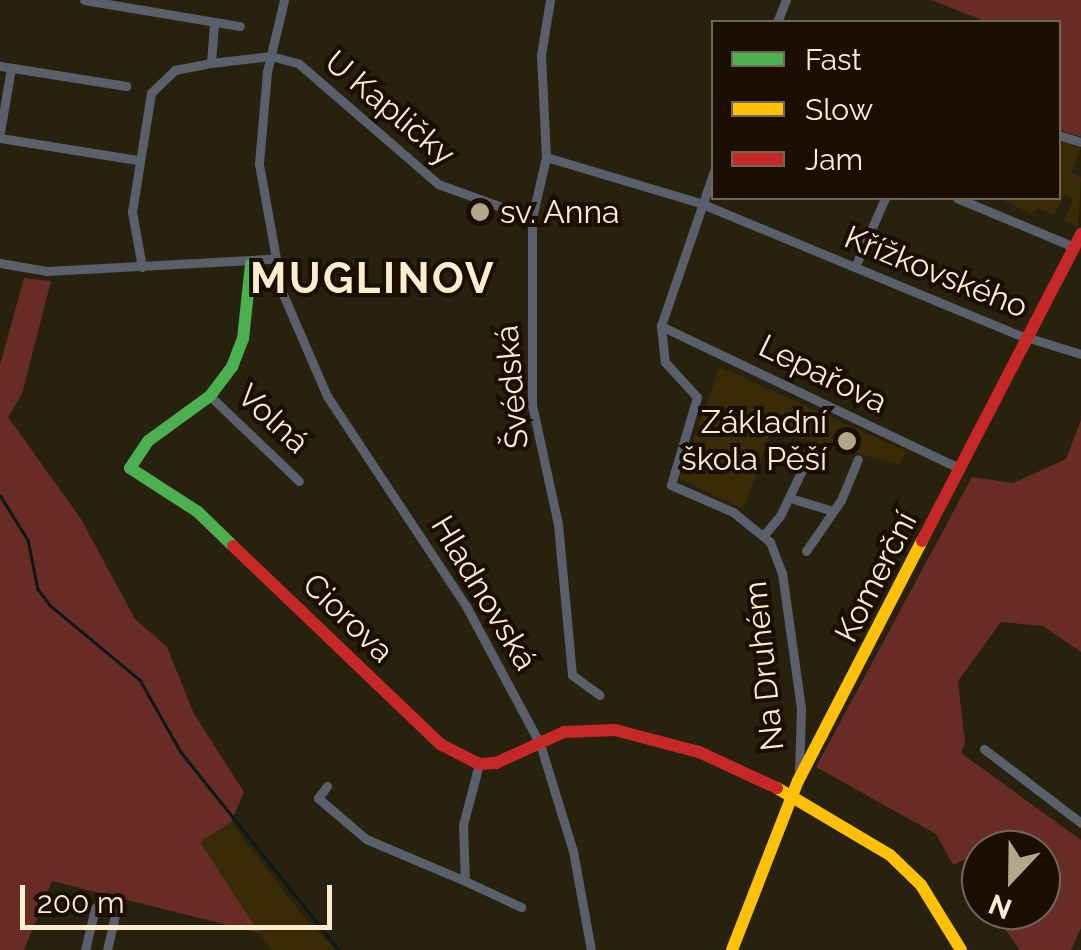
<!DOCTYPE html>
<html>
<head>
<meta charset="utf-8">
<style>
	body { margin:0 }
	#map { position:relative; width:1081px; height:950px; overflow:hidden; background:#28210e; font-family:Raleway,sans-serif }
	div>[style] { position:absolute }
	.built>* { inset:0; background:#3a2b07 }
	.green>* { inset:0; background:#682b26 }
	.stream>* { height:2.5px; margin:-1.25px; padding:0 1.25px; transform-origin:1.25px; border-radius:1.25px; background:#091919 }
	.street>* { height:9px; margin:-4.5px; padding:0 4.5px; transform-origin:4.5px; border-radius:4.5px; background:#595f6b }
	.fast>* { height:12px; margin:-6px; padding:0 6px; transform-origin:6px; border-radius:6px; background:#4caf50 }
	.slow>* { height:12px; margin:-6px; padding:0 6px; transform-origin:6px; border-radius:6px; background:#ffc107 }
	.jam>* { height:12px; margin:-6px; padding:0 6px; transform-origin:6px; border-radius:6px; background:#c62828 }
	.dots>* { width:28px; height:28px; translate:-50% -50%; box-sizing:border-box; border:5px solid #190e00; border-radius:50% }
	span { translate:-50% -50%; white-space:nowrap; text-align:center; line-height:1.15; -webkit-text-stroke:8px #190e00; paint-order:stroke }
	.street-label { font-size:32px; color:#fcedce }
	.poi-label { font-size:32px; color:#fcedce }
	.left { translate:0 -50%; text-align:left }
	.right { translate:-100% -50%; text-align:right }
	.district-label { font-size:42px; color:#fcedce; font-weight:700; letter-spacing:2.5px }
	.legend { position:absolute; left:711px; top:20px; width:350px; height:180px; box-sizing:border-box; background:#190e00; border:2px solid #746752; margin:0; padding:12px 18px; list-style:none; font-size:30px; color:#fcedce }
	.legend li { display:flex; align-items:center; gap:20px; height:50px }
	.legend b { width:50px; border:2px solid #746752 }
	.north { position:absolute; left:961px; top:830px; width:100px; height:100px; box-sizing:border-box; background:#190e00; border:2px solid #746752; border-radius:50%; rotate:202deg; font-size:28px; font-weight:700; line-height:40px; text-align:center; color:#fcedce }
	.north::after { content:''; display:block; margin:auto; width:35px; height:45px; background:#b2a68b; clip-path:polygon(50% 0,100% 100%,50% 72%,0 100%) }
	.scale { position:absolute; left:20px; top:885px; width:312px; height:45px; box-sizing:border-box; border:5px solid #fcedce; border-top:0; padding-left:12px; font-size:30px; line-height:35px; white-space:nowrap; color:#fcedce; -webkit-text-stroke:8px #190e00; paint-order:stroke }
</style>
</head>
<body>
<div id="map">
	<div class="built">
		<i style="clip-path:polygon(1059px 141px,1081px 148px,1071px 173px,1081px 177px,1078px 227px,1064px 221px,1073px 199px,1064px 195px,1054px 215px,1037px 208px,1030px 214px,999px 198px,1058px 198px)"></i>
		<i style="clip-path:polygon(720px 367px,906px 451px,900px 465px,771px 431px,744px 509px,679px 479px)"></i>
		<i style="clip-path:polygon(231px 822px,303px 916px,336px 950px,272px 950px,230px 897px,199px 842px)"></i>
	</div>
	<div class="green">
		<i style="clip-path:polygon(931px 0,1081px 0,1081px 137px,1059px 130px,1058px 22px,987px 22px)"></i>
		<i style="clip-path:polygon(24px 278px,51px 281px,22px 394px,8px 417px,81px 519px,135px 619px,167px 647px,194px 714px,244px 792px,231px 822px,200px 842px,259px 933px,52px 881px,24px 950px,0 950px,0 365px)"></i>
		<i style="clip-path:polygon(1081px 420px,1081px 652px,1043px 626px,1001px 622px,958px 681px,965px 743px,961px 753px,1081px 840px,1081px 928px,1071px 950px,1020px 950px,991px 910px,1041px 910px,1041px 850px,981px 850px,981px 897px,966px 859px,953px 865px,936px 834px,816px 767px,972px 477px,1013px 483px,1066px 459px)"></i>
	</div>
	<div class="stream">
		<i style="left:0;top:495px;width:53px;rotate:58.1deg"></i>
		<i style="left:28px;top:540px;width:50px;rotate:78.5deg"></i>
		<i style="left:38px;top:589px;width:21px;rotate:53deg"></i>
		<i style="left:51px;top:606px;width:116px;rotate:39.7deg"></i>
		<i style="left:140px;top:680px;width:83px;rotate:60.3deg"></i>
		<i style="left:181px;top:752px;width:253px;rotate:51.4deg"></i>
	</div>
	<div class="street">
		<i style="left:84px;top:0;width:158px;rotate:9.5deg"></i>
		<i style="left:284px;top:0;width:74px;rotate:103.3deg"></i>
		<i style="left:267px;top:72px;width:92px;rotate:95deg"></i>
		<i style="left:259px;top:164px;width:130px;rotate:79.8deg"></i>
		<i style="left:282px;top:292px;width:113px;rotate:66.6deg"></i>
		<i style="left:327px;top:396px;width:252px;rotate:56.5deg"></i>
		<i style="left:466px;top:606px;width:157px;rotate:61.8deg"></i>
		<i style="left:540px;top:744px;width:112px;rotate:72.9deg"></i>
		<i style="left:573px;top:851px;width:101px;rotate:79.7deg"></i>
		<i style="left:550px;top:0;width:56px;rotate:99.3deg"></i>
		<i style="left:541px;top:55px;width:102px;rotate:87.2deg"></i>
		<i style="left:546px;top:157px;width:63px;rotate:102.9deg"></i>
		<i style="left:532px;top:218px;width:187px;rotate:90deg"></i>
		<i style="left:532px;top:405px;width:122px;rotate:77.7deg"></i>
		<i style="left:558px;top:524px;width:152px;rotate:84.7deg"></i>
		<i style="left:572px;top:675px;width:34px;rotate:36deg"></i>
		<i style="left:777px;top:22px;width:24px;rotate:-68deg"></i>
		<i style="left:211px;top:63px;width:40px;rotate:-85.7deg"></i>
		<i style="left:0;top:66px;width:128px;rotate:9deg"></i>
		<i style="left:0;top:132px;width:65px;rotate:-80.2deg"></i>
		<i style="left:1058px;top:135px;width:24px;rotate:17deg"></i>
		<i style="left:0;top:138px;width:139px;rotate:9.1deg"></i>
		<i style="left:546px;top:157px;width:161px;rotate:16.6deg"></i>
		<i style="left:700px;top:203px;width:342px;rotate:22.5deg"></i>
		<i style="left:1016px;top:334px;width:68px;rotate:17.1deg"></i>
		<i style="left:714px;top:171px;width:164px;rotate:108.9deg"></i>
		<i style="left:661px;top:326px;width:36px;rotate:84deg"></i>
		<i style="left:665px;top:362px;width:47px;rotate:47.6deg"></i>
		<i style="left:697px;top:397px;width:92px;rotate:106.5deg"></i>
		<i style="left:671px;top:485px;width:68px;rotate:23.5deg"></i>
		<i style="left:733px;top:512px;width:48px;rotate:39deg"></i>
		<i style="left:770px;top:542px;width:33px;rotate:69deg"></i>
		<i style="left:782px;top:573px;width:137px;rotate:82deg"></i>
		<i style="left:801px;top:709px;width:65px;rotate:91.8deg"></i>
		<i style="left:957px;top:198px;width:127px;rotate:22.7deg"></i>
		<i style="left:0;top:263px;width:48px;rotate:9.7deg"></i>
		<i style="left:47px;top:271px;width:225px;rotate:-3.1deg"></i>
		<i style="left:142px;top:267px;width:56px;rotate:-100.3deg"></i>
		<i style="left:132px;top:212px;width:121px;rotate:-80.9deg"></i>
		<i style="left:151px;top:93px;width:33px;rotate:-44deg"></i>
		<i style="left:175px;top:70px;width:37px;rotate:-11deg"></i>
		<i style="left:211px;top:63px;width:60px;rotate:-6.7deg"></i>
		<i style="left:271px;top:56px;width:28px;rotate:15deg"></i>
		<i style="left:298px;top:63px;width:185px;rotate:40.8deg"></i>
		<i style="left:438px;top:184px;width:100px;rotate:19.9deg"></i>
		<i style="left:855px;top:267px;width:75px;rotate:-66.5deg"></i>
		<i style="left:661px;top:326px;width:332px;rotate:25.5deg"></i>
		<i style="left:210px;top:396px;width:123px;rotate:43.7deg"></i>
		<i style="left:790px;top:498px;width:45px;rotate:16.8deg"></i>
		<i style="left:763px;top:536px;width:26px;rotate:-50deg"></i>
		<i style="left:780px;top:516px;width:76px;rotate:-64.4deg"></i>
		<i style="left:806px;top:551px;width:62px;rotate:-55.5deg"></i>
		<i style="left:841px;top:500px;width:44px;rotate:-67.5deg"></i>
		<i style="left:984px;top:749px;width:122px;rotate:37.3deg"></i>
		<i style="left:479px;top:764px;width:63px;rotate:104.7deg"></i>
		<i style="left:463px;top:825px;width:56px;rotate:88deg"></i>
		<i style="left:465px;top:881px;width:62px;rotate:24.9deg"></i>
		<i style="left:327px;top:786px;width:15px;rotate:127deg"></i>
		<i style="left:318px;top:798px;width:63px;rotate:40.5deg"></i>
		<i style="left:366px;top:839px;width:108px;rotate:23deg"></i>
		<i style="left:85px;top:950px;width:43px;rotate:-76.6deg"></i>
		<i style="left:95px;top:908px;width:11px;rotate:-38deg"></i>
		<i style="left:104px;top:901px;width:16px;rotate:40deg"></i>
		<i style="left:116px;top:911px;width:40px;rotate:103deg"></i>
	</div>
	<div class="fast">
		<i style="left:233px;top:546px;width:49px;rotate:-135.8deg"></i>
		<i style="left:198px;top:512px;width:81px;rotate:-147.1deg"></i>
		<i style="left:130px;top:468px;width:32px;rotate:-56deg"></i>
		<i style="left:148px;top:441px;width:77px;rotate:-36deg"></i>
		<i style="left:210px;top:396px;width:36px;rotate:-53deg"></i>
		<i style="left:232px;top:367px;width:30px;rotate:-69deg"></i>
		<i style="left:243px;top:339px;width:75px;rotate:-83.9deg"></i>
	</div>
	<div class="slow">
		<i style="left:777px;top:788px;width:131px;rotate:30.7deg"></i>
		<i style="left:890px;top:855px;width:43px;rotate:44.1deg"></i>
		<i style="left:921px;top:885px;width:76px;rotate:58.4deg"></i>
		<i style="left:732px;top:950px;width:181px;rotate:-68.7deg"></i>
		<i style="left:798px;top:781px;width:270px;rotate:-62.7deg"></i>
	</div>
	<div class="jam">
		<i style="left:922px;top:541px;width:346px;rotate:-62.6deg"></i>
		<i style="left:233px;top:546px;width:286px;rotate:43.7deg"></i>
		<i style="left:440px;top:744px;width:44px;rotate:27.1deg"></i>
		<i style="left:479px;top:764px;width:17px;rotate:-3deg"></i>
		<i style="left:496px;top:763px;width:75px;rotate:-24.5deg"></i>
		<i style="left:564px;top:732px;width:51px;rotate:-2.2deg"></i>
		<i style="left:615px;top:730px;width:87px;rotate:14.7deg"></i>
		<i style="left:699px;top:752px;width:86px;rotate:24.8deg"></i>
	</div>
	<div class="dots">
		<i style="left:480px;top:212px;background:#b2a68b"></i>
		<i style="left:847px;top:441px;background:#b2a68b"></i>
	</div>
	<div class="street-label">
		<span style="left:390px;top:108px;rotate:40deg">U Kapličky</span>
		<span style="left:936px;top:272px;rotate:22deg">Křížkovského</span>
		<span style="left:823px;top:374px;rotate:26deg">Lepařova</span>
		<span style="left:512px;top:387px;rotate:-95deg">Švédská</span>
		<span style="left:273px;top:419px;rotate:43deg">Volná</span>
		<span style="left:876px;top:577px;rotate:-63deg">Komerční</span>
		<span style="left:484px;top:593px;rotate:59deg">Hladnovská</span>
		<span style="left:348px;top:618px;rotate:44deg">Ciorova</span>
		<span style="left:764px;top:666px;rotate:-96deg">Na Druhém</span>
	</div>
	<div class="poi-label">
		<span class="left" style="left:500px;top:212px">sv. Anna</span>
		<span class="right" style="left:827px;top:441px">Základní<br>škola Pěší</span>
	</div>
	<div class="district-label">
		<span style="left:373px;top:279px">MUGLINOV</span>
	</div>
	<ul class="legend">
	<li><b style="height:12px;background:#4caf50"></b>Fast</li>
	<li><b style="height:12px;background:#ffc107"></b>Slow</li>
	<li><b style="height:12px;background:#c62828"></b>Jam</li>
	</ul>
	<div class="north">N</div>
	<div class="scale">200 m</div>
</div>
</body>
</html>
